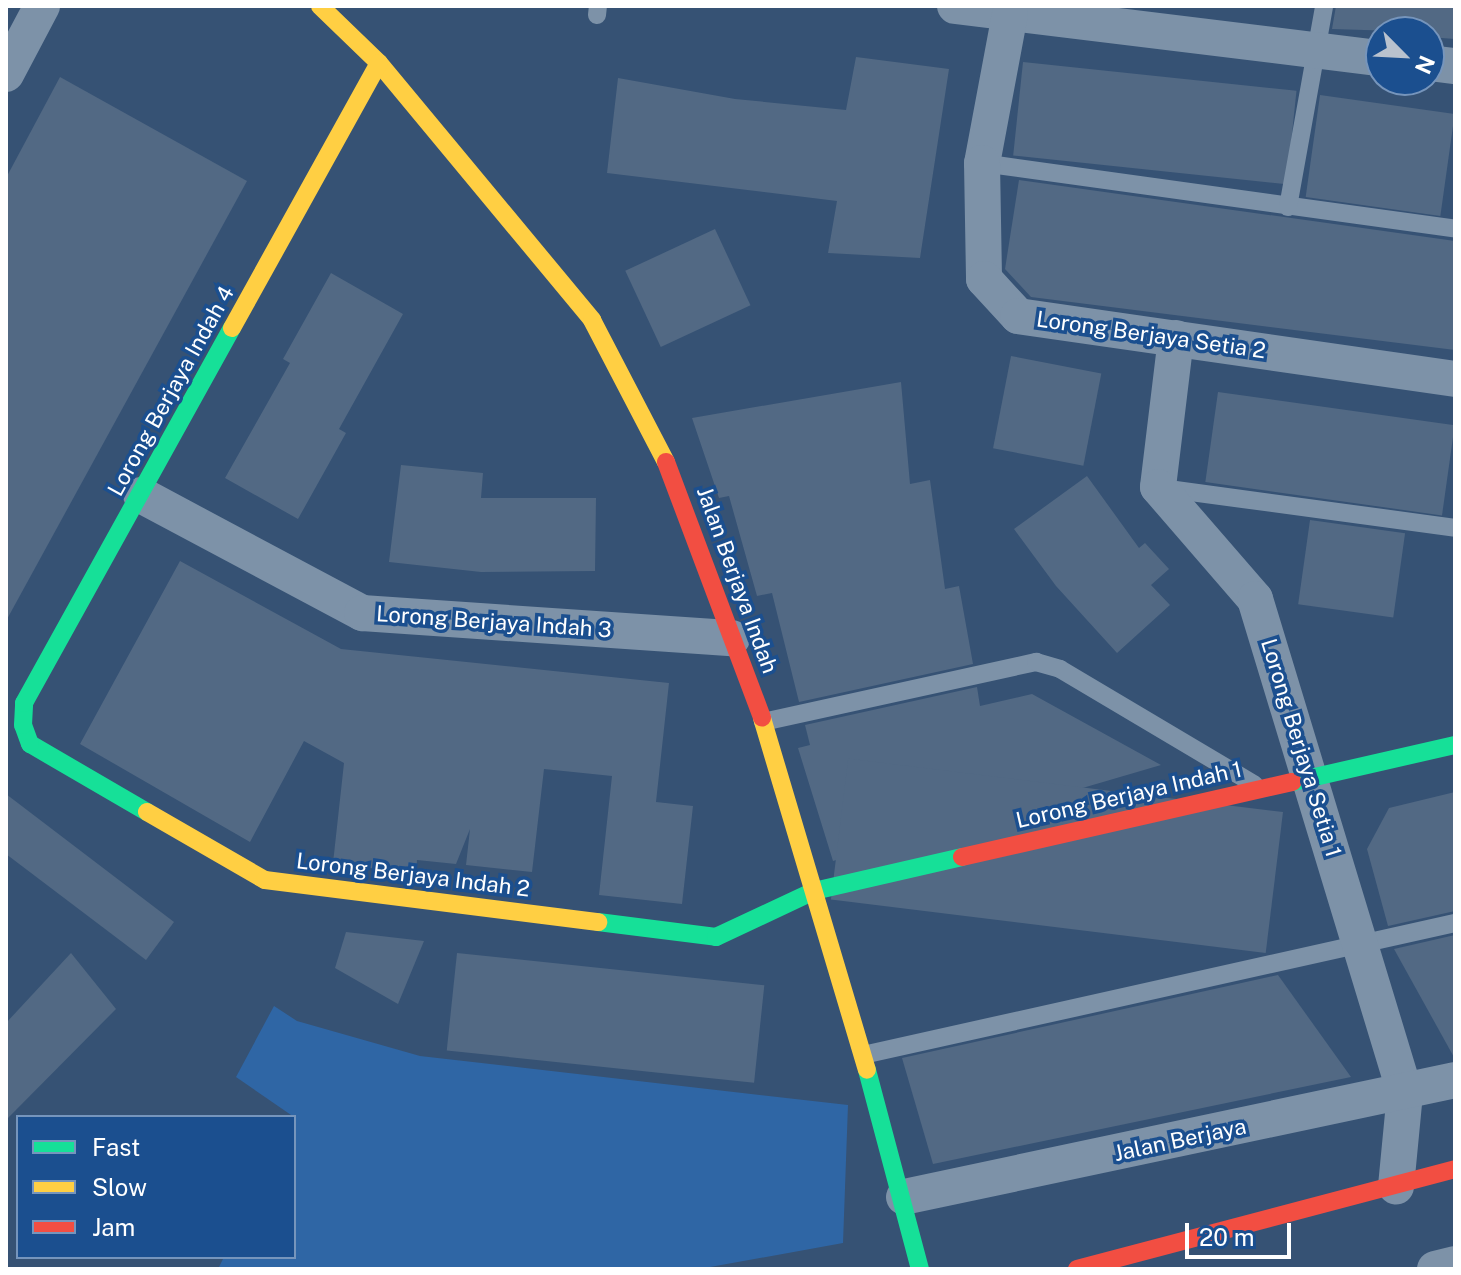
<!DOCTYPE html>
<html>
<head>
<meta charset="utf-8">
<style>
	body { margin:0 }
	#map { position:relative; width:1461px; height:1275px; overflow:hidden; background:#365274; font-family:"Public Sans",sans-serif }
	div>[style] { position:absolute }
	.green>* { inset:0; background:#2f66a5 }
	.building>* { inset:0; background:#526984; transform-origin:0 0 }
	.lane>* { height:18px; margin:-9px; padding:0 9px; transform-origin:9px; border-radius:9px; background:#7d92a8 }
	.street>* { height:36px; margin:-18px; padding:0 18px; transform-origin:18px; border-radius:18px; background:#7d92a8 }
	.fast>* { height:18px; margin:-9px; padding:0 9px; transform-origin:9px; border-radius:9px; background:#16e098 }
	.slow>* { height:18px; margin:-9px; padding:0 9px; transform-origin:9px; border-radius:9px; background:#ffcf43 }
	.jam>* { height:18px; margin:-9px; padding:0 9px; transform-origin:9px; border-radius:9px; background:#f24e42 }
	span { translate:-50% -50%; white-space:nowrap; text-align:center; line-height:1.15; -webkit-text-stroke:7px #1b4f8f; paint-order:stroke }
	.street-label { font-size:22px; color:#fff }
	.frame { position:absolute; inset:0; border:8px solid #fff; pointer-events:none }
	.legend { position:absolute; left:16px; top:1115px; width:280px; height:144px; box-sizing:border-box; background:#1b4f8f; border:2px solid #7695bc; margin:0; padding:10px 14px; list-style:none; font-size:24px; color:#fff }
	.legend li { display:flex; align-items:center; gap:16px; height:40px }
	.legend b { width:40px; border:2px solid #7695bc }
	.north { position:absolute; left:1365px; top:16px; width:80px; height:80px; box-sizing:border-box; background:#1b4f8f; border:2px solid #7695bc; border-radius:50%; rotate:114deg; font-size:22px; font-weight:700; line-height:32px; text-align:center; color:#fff }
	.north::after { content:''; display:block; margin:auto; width:28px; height:36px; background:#b9c2ce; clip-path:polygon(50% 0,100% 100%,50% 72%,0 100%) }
	.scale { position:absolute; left:1185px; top:1223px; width:106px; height:36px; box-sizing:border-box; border:4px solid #fff; border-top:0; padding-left:10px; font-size:24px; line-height:28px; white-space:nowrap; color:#fff; -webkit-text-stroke:6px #1b4f8f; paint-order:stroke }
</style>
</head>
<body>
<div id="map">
	<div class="green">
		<i style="clip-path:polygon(274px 1006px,297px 1021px,420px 1056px,848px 1105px,843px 1243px,699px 1269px,218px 1269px,224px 1257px,294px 1257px,294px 1117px,236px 1077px)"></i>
	</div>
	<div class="building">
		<i style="clip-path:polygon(1336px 6px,1455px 6px,1455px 39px,1429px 37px,1429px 32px,1332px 29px)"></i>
		<i style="clip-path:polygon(856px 57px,949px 69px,920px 258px,828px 253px,837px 201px,607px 173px,618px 78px,735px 99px,846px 110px)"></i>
		<i style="left:1023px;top:62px;width:275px;height:94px;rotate:6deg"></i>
		<i style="clip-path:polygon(60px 77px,247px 181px,6px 621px,6px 178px)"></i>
		<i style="left:1320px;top:95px;width:136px;height:103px;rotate:8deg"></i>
		<i style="clip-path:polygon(1019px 180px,1455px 241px,1455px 350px,1031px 297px,1005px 269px)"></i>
		<i style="left:715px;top:229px;width:84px;height:99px;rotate:65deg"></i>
		<i style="clip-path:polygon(331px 273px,403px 314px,339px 429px,346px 433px,298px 519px,225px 478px,290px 363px,283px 359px)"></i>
		<i style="left:1011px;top:356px;width:92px;height:94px;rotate:11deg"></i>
		<i style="clip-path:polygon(901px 382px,910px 484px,930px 480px,945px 589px,959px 586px,973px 664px,799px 702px,772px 593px,757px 596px,729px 496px,719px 498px,692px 418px)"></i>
		<i style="left:1218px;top:392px;width:239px;height:91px;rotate:8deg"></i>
		<i style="clip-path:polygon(401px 465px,483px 473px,481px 498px,596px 498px,595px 571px,481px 572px,389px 562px)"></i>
		<i style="clip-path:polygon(1087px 476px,1139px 548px,1145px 543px,1169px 569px,1151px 585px,1170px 605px,1117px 653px,1056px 586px,1014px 529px)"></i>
		<i style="left:1310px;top:520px;width:96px;height:85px;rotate:8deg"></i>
		<i style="clip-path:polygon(180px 561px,341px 649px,669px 683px,656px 802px,693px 806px,682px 904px,599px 895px,612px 776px,544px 769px,532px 872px,466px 865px,470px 829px,456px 864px,417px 860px,416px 874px,333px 863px,344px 763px,304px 741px,250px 842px,80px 744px)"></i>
		<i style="clip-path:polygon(977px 687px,980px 706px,1032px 694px,1161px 765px,833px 861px,798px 748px,810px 745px,805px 725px)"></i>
		<i style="clip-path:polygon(1455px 792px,1455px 911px,1388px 926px,1367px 849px,1389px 808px)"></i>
		<i style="clip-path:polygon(6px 794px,174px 922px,146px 960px,6px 854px)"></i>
		<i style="left:1283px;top:812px;width:142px;height:438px;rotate:97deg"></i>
		<i style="clip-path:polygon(346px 932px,424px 941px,398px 1004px,335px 968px)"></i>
		<i style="clip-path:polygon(1455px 935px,1455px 1059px,1394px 949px)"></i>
		<i style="clip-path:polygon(71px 953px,116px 1009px,6px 1120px,6px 1023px)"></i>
		<i style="left:457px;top:953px;width:309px;height:98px;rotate:6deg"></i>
		<i style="clip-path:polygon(1278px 975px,1351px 1077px,933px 1164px,902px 1058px)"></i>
	</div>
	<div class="lane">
		<i style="left:597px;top:15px;width:9px;rotate:-84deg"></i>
		<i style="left:982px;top:163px;width:478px;rotate:7.9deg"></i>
		<i style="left:1288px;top:207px;width:204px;rotate:-79.8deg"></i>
		<i style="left:1161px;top:488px;width:297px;rotate:7.7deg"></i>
		<i style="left:763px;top:722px;width:280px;rotate:-12.4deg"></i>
		<i style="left:1036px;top:662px;width:25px;rotate:16deg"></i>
		<i style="left:1060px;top:669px;width:226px;rotate:30.7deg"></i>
		<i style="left:863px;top:1055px;width:607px;rotate:-12.57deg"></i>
	</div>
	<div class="street">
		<i style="left:955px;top:6px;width:429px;rotate:7deg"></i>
		<i style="left:1010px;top:14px;width:152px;rotate:100.6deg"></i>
		<i style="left:982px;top:163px;width:116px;rotate:89deg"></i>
		<i style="left:984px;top:279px;width:50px;rotate:47.4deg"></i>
		<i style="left:1018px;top:316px;width:442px;rotate:8.2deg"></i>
		<i style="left:1429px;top:63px;width:26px;rotate:7deg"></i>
		<i style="left:6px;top:74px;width:77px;rotate:-62.1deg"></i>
		<i style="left:1176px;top:338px;width:150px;rotate:96.9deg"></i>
		<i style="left:1158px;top:487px;width:148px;rotate:49.1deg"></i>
		<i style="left:1255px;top:599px;width:516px;rotate:73.11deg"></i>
		<i style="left:1405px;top:1093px;width:94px;rotate:95.5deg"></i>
		<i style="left:141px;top:495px;width:251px;rotate:28.1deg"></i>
		<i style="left:362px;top:613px;width:371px;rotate:3.9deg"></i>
		<i style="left:904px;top:1197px;width:563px;rotate:-11.99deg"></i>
		<i style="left:1435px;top:1269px;width:21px;rotate:-14deg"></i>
	</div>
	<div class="fast">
		<i style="left:1293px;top:782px;width:166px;rotate:-12.9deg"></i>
		<i style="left:147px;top:812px;width:135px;rotate:-149.8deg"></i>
		<i style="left:30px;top:744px;width:20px;rotate:-110deg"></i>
		<i style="left:23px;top:725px;width:22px;rotate:-87deg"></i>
		<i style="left:24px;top:703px;width:429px;rotate:-61deg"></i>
		<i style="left:598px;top:922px;width:119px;rotate:7.2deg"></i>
		<i style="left:716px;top:937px;width:108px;rotate:-25.1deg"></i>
		<i style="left:814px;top:891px;width:152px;rotate:-12.9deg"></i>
		<i style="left:867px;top:1070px;width:206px;rotate:75.1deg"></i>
	</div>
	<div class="slow">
		<i style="left:320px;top:6px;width:82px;rotate:44deg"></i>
		<i style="left:379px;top:63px;width:334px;rotate:50.3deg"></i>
		<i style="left:592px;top:320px;width:160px;rotate:62.5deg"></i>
		<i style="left:232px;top:328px;width:303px;rotate:-61deg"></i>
		<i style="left:762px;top:718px;width:367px;rotate:73.4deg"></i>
		<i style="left:147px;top:812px;width:136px;rotate:30deg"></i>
		<i style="left:265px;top:880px;width:336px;rotate:7.2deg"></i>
	</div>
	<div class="jam">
		<i style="left:666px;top:462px;width:273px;rotate:69.4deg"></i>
		<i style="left:962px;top:857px;width:339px;rotate:-12.8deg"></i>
		<i style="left:1077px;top:1269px;width:391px;rotate:-14.8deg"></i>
	</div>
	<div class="street-label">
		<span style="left:1151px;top:335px;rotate:8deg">Lorong Berjaya Setia 2</span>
		<span style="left:171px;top:391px;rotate:-61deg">Lorong Berjaya Indah 4</span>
		<span style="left:737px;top:580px;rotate:70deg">Jalan Berjaya Indah</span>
		<span style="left:494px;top:622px;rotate:4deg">Lorong Berjaya Indah 3</span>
		<span style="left:1301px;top:748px;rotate:73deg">Lorong Berjaya Setia 1</span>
		<span style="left:1129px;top:795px;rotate:-13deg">Lorong Berjaya Indah 1</span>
		<span style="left:413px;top:875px;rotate:7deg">Lorong Berjaya Indah 2</span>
		<span style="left:1180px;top:1140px;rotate:-12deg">Jalan Berjaya</span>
	</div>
	<div class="frame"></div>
	<ul class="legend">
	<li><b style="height:10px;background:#16e098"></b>Fast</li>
	<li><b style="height:10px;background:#ffcf43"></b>Slow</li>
	<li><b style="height:10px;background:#f24e42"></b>Jam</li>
	</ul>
	<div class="north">N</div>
	<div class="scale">20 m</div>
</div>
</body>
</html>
